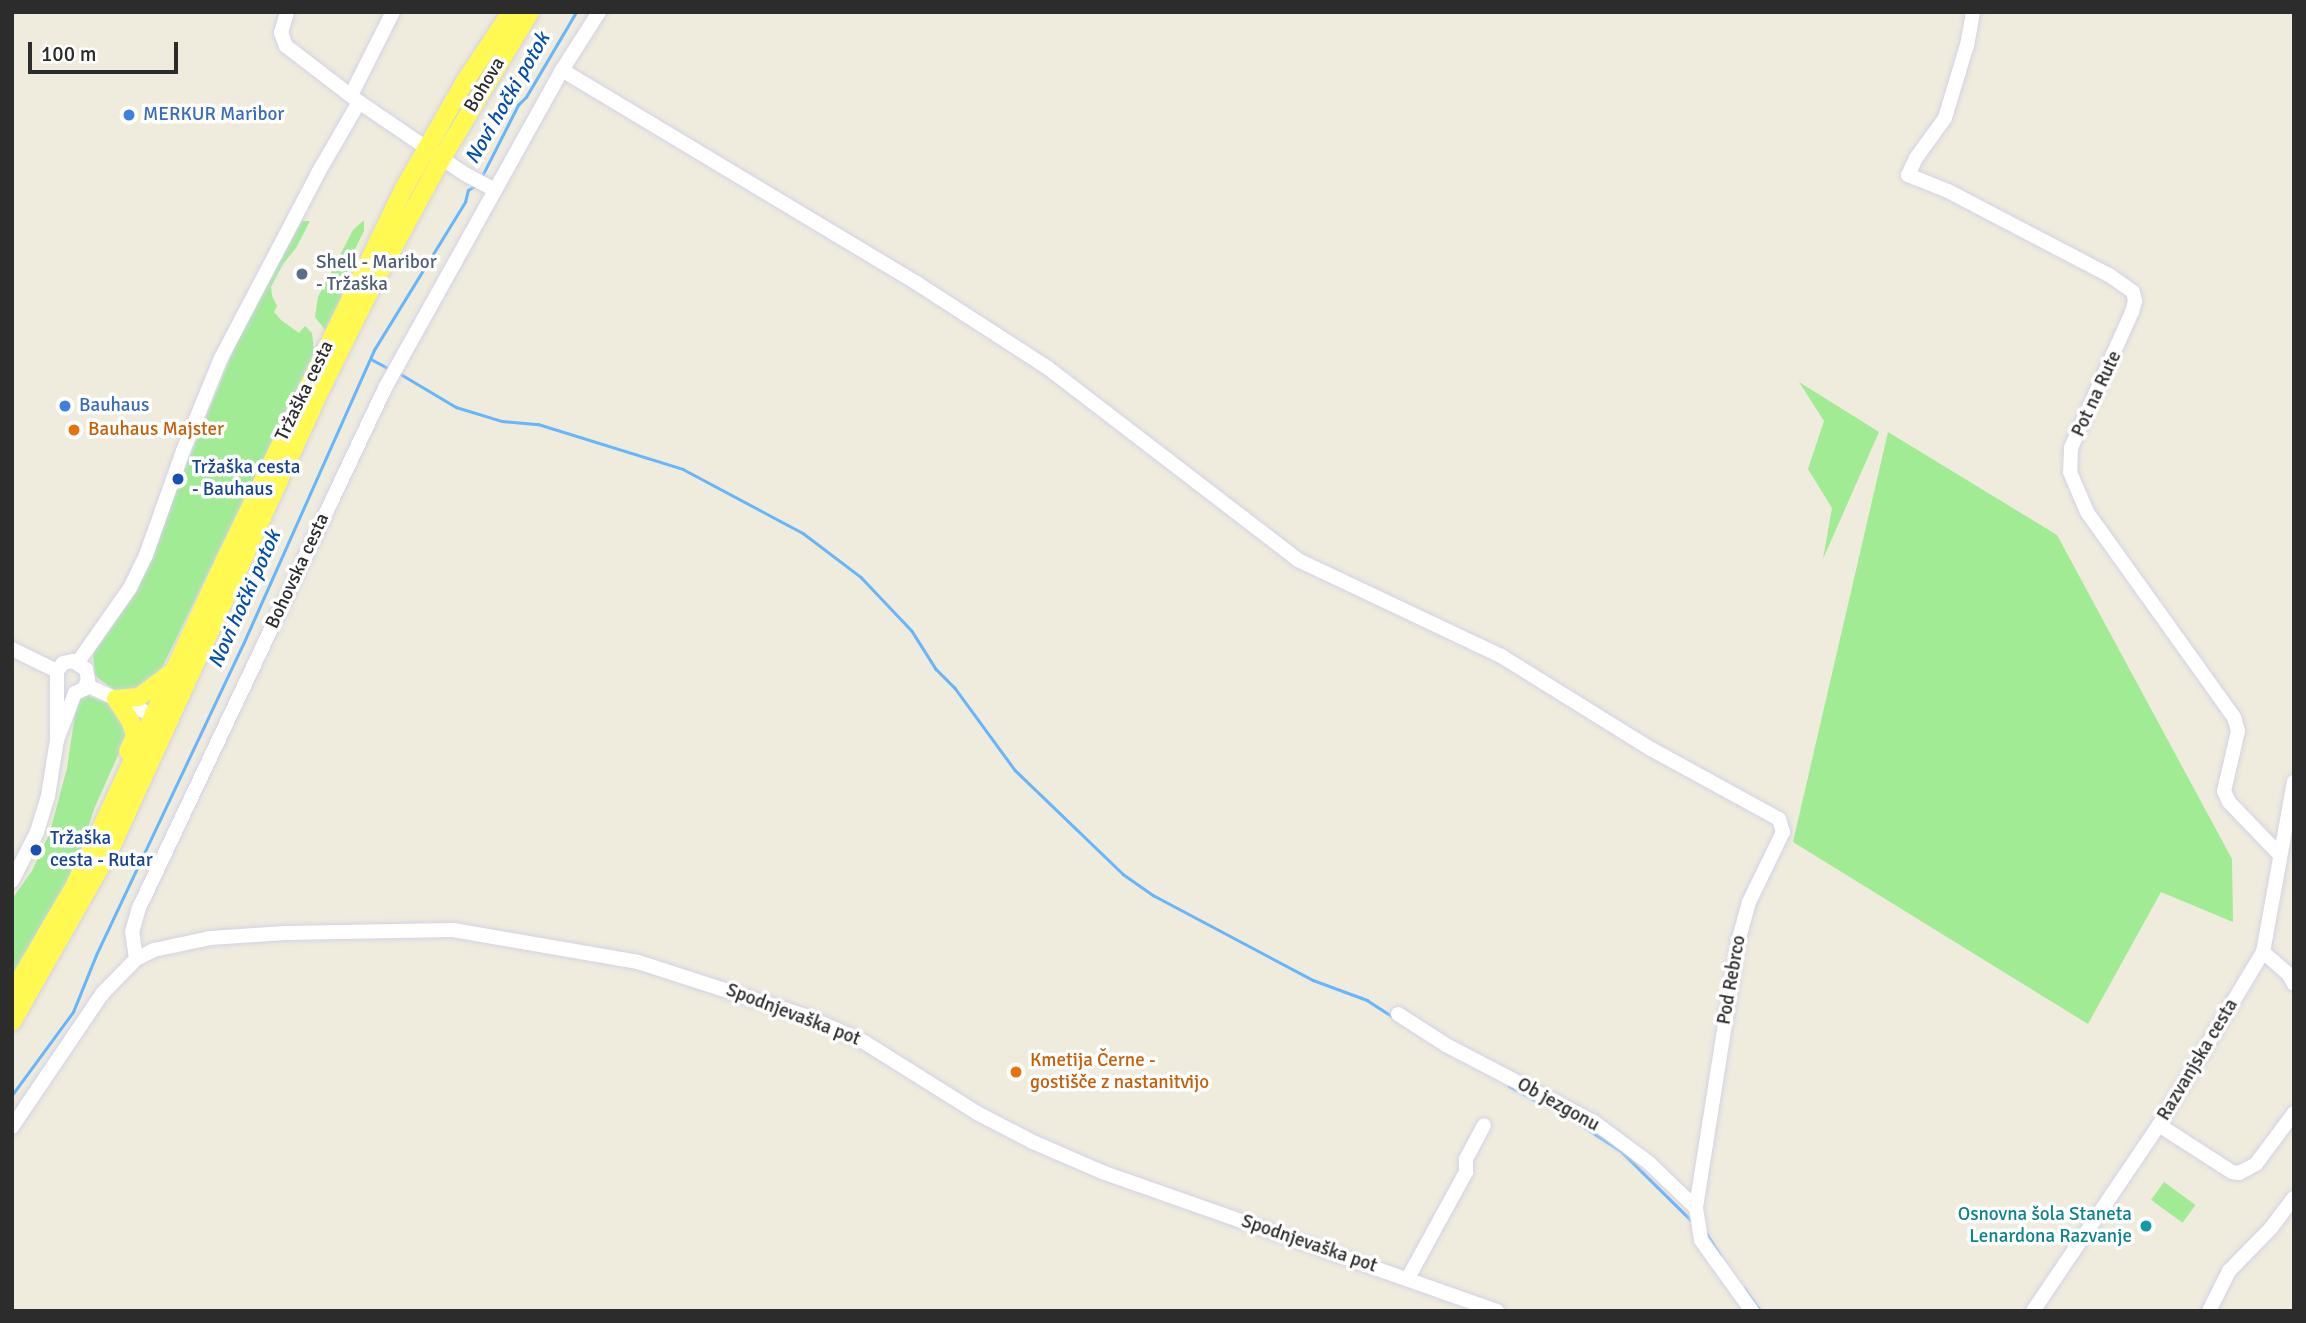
<!DOCTYPE html>
<html>
<head>
<meta charset="utf-8">
<style>
	body { margin:0 }
	#map { position:relative; width:2306px; height:1323px; overflow:hidden; background:#efebdd; font-family:Signika,sans-serif }
	div>[style] { position:absolute }
	.green>* { inset:0; background:#a0eb94; transform-origin:0 0 }
	.stream>* { height:2.5px; margin:-1.25px; padding:0 1.25px; transform-origin:1.25px; border-radius:1.25px; background:#65b6fc }
	.roads { filter:drop-shadow(0 0 2px #d2d2e6) drop-shadow(0 0 2px #d2d2e6) }
	.minor>* { height:14px; margin:-7px; padding:0 7px; transform-origin:7px; border-radius:7px; background:#fff }
	.major>* { height:18px; margin:-9px; padding:0 9px; transform-origin:9px; border-radius:9px; background:#fff952 }
	.dots>* { width:19px; height:19px; translate:-50% -50%; box-sizing:border-box; border:4px solid #fff; border-radius:50% }
	span { translate:-50% -50%; white-space:nowrap; text-align:center; line-height:1.15; -webkit-text-stroke:7px #fff; paint-order:stroke }
	.street-label { font-size:19px; color:#2c2c2c }
	.shop-label { font-size:19px; color:#366cbe }
	.left { translate:0 -50%; text-align:left }
	.service-label { font-size:19px; color:#4e5e75 }
	.food-label { font-size:19px; color:#c56008 }
	.transit-label { font-size:19px; color:#164399 }
	.culture-label { font-size:19px; color:#0d838f }
	.right { translate:-100% -50%; text-align:right }
	.water-label { font-size:21px; color:#004eac; font-style:italic }
	.frame { position:absolute; inset:0; border:14px solid #2c2c2c; pointer-events:none }
	.scale { position:absolute; left:28px; top:42px; width:150px; height:32px; box-sizing:border-box; border:4px solid #2c2c2c; border-top:0; padding-left:9px; font-size:21px; line-height:24px; white-space:nowrap; color:#2c2c2c; -webkit-text-stroke:5px #fff; paint-order:stroke }
</style>
</head>
<body>
<div id="map">
	<div class="green">
		<i style="clip-path:polygon(364px 220px,364px 231px,351px 257px,344px 298px,326px 331px,315px 317px,318px 297px,353px 230px)"></i>
		<i style="clip-path:polygon(302px 221px,310px 221px,296px 248px,283px 264px,271px 287px,272px 296px,277px 306px,274px 312px,281px 320px,299px 333px,305px 326px,312px 333px,314px 351px,310px 364px,160px 672px,148px 688px,116px 691px,95px 676px,93px 654px,151px 560px,171px 502px,239px 337px)"></i>
		<i style="clip-path:polygon(1799px 382px,1879px 432px,1823px 559px,1832px 508px,1808px 469px,1824px 421px)"></i>
		<i style="clip-path:polygon(1888px 432px,2057px 535px,2232px 859px,2233px 922px,2161px 892px,2088px 1024px,1793px 842px)"></i>
		<i style="clip-path:polygon(86px 695px,115px 706px,125px 722px,127px 735px,94px 809px,81px 850px,52px 913px,12px 981px,12px 899px,32px 871px,50px 832px,67px 768px,77px 701px)"></i>
		<i style="left:2164px;top:1182px;width:39px;height:22px;rotate:36deg"></i>
	</div>
	<div class="stream">
		<i style="left:481px;top:178px;width:82px;rotate:-63.1deg"></i>
		<i style="left:518px;top:105px;width:11px;rotate:-45deg"></i>
		<i style="left:526px;top:97px;width:99px;rotate:-59.5deg"></i>
		<i style="left:371px;top:359px;width:21px;rotate:28deg"></i>
		<i style="left:399px;top:373px;width:66px;rotate:30.8deg"></i>
		<i style="left:456px;top:407px;width:48px;rotate:16.9deg"></i>
		<i style="left:502px;top:421px;width:36px;rotate:5deg"></i>
		<i style="left:538px;top:424px;width:152px;rotate:17.2deg"></i>
		<i style="left:683px;top:469px;width:136px;rotate:28.1deg"></i>
		<i style="left:803px;top:533px;width:73px;rotate:37.2deg"></i>
		<i style="left:861px;top:577px;width:74px;rotate:46.6deg"></i>
		<i style="left:912px;top:631px;width:45px;rotate:57.7deg"></i>
		<i style="left:936px;top:669px;width:27px;rotate:45deg"></i>
		<i style="left:955px;top:688px;width:102px;rotate:53.8deg"></i>
		<i style="left:1015px;top:770px;width:150px;rotate:43.9deg"></i>
		<i style="left:1123px;top:874px;width:37px;rotate:35deg"></i>
		<i style="left:1153px;top:895px;width:181px;rotate:28deg"></i>
		<i style="left:1313px;top:980px;width:58px;rotate:20.3deg"></i>
		<i style="left:1367px;top:1000px;width:30px;rotate:33deg"></i>
		<i style="left:1509px;top:1086px;width:78px;rotate:28.2deg"></i>
		<i style="left:1578px;top:1123px;width:51px;rotate:33.1deg"></i>
		<i style="left:1621px;top:1151px;width:98px;rotate:44.6deg"></i>
		<i style="left:12px;top:1095px;width:103px;rotate:-53.7deg"></i>
		<i style="left:73px;top:1012px;width:61px;rotate:-68deg"></i>
		<i style="left:96px;top:955px;width:346px;rotate:-64.7deg"></i>
		<i style="left:244px;top:642px;width:320px;rotate:-66deg"></i>
		<i style="left:374px;top:350px;width:174px;rotate:-58.4deg"></i>
		<i style="left:465px;top:202px;width:12px;rotate:-76deg"></i>
		<i style="left:468px;top:190px;width:8px;rotate:-30deg"></i>
		<i style="left:1707px;top:1234px;width:25px;rotate:58deg"></i>
		<i style="left:1744px;top:1288px;width:29px;rotate:54deg"></i>
	</div>
	<div class="roads">
		<div class="minor">
			<i style="left:287px;top:12px;width:22px;rotate:106deg"></i>
			<i style="left:281px;top:33px;width:14px;rotate:69deg"></i>
			<i style="left:286px;top:46px;width:92px;rotate:37.5deg"></i>
			<i style="left:359px;top:102px;width:128px;rotate:34.2deg"></i>
			<i style="left:465px;top:174px;width:34px;rotate:28deg"></i>
			<i style="left:1973px;top:12px;width:34px;rotate:100deg"></i>
			<i style="left:1967px;top:45px;width:76px;rotate:106.8deg"></i>
			<i style="left:1945px;top:118px;width:49px;rotate:125.9deg"></i>
			<i style="left:1916px;top:158px;width:19px;rotate:115deg"></i>
			<i style="left:1908px;top:175px;width:43px;rotate:21.8deg"></i>
			<i style="left:1948px;top:191px;width:182px;rotate:27.6deg"></i>
			<i style="left:2109px;top:275px;width:29px;rotate:35deg"></i>
			<i style="left:2133px;top:292px;width:9px;rotate:77deg"></i>
			<i style="left:2135px;top:301px;width:11px;rotate:105deg"></i>
			<i style="left:2132px;top:312px;width:149px;rotate:114.2deg"></i>
			<i style="left:2071px;top:448px;width:24px;rotate:92deg"></i>
			<i style="left:2070px;top:472px;width:43px;rotate:67deg"></i>
			<i style="left:2087px;top:512px;width:252px;rotate:54.4deg"></i>
			<i style="left:2234px;top:717px;width:15px;rotate:74deg"></i>
			<i style="left:2238px;top:731px;width:62px;rotate:103.1deg"></i>
			<i style="left:2224px;top:791px;width:12px;rotate:66deg"></i>
			<i style="left:2229px;top:802px;width:72px;rotate:46.1deg"></i>
			<i style="left:562px;top:70px;width:415px;rotate:31deg"></i>
			<i style="left:918px;top:284px;width:155px;rotate:32.9deg"></i>
			<i style="left:1048px;top:368px;width:315px;rotate:37.5deg"></i>
			<i style="left:1298px;top:560px;width:225px;rotate:25.3deg"></i>
			<i style="left:1501px;top:656px;width:176px;rotate:31.8deg"></i>
			<i style="left:1651px;top:749px;width:146px;rotate:28.7deg"></i>
			<i style="left:1779px;top:819px;width:14px;rotate:73deg"></i>
			<i style="left:1783px;top:832px;width:78px;rotate:115.9deg"></i>
			<i style="left:1749px;top:902px;width:41px;rotate:105.4deg"></i>
			<i style="left:1738px;top:942px;width:269px;rotate:99deg"></i>
			<i style="left:351px;top:95px;width:93px;rotate:-63.2deg"></i>
			<i style="left:12px;top:649px;width:50px;rotate:26.1deg"></i>
			<i style="left:78px;top:662px;width:90px;rotate:-54.9deg"></i>
			<i style="left:130px;top:588px;width:37px;rotate:-64deg"></i>
			<i style="left:146px;top:555px;width:110px;rotate:-70.4deg"></i>
			<i style="left:183px;top:451px;width:100px;rotate:-67.8deg"></i>
			<i style="left:221px;top:358px;width:209px;rotate:-62.3deg"></i>
			<i style="left:318px;top:173px;width:82px;rotate:-60deg"></i>
			<i style="left:86px;top:685px;width:82px;rotate:24.4deg"></i>
			<i style="left:12px;top:881px;width:55px;rotate:-63deg"></i>
			<i style="left:37px;top:832px;width:38px;rotate:-73deg"></i>
			<i style="left:48px;top:796px;width:57px;rotate:-80.9deg"></i>
			<i style="left:57px;top:740px;width:69px;rotate:-90deg"></i>
			<i style="left:57px;top:671px;width:10px;rotate:-53deg"></i>
			<i style="left:63px;top:663px;width:10px;rotate:-11deg"></i>
			<i style="left:73px;top:661px;width:15px;rotate:32deg"></i>
			<i style="left:86px;top:669px;width:11px;rotate:80deg"></i>
			<i style="left:88px;top:680px;width:10px;rotate:114deg"></i>
			<i style="left:84px;top:689px;width:10px;rotate:156deg"></i>
			<i style="left:75px;top:693px;width:50px;rotate:111deg"></i>
			<i style="left:2263px;top:952px;width:35px;rotate:41deg"></i>
			<i style="left:2289px;top:975px;width:10px;rotate:61deg"></i>
			<i style="left:136px;top:959px;width:27px;rotate:-98deg"></i>
			<i style="left:132px;top:932px;width:25px;rotate:-74deg"></i>
			<i style="left:139px;top:908px;width:575px;rotate:-64.68deg"></i>
			<i style="left:385px;top:388px;width:364px;rotate:-60.9deg"></i>
			<i style="left:562px;top:70px;width:69px;rotate:-57.5deg"></i>
			<i style="left:1398px;top:1014px;width:57px;rotate:32.9deg"></i>
			<i style="left:1446px;top:1045px;width:167px;rotate:27.5deg"></i>
			<i style="left:1594px;top:1122px;width:69px;rotate:36.7deg"></i>
			<i style="left:1649px;top:1163px;width:65px;rotate:43.8deg"></i>
			<i style="left:1696px;top:1208px;width:32px;rotate:81deg"></i>
			<i style="left:1701px;top:1240px;width:87px;rotate:54.3deg"></i>
			<i style="left:2159px;top:1125px;width:87px;rotate:32.8deg"></i>
			<i style="left:2232px;top:1172px;width:7px;rotate:8deg"></i>
			<i style="left:2239px;top:1173px;width:19px;rotate:-28deg"></i>
			<i style="left:2256px;top:1164px;width:64px;rotate:-53.3deg"></i>
			<i style="left:12px;top:1127px;width:161px;rotate:-55.9deg"></i>
			<i style="left:102px;top:994px;width:49px;rotate:-45.8deg"></i>
			<i style="left:136px;top:959px;width:20px;rotate:-27deg"></i>
			<i style="left:154px;top:950px;width:57px;rotate:-12.1deg"></i>
			<i style="left:210px;top:938px;width:75px;rotate:-3.8deg"></i>
			<i style="left:285px;top:933px;width:168px;rotate:-1deg"></i>
			<i style="left:453px;top:930px;width:188px;rotate:9.8deg"></i>
			<i style="left:638px;top:962px;width:179px;rotate:17.9deg"></i>
			<i style="left:808px;top:1017px;width:61px;rotate:24.1deg"></i>
			<i style="left:864px;top:1042px;width:133px;rotate:32.1deg"></i>
			<i style="left:977px;top:1113px;width:63px;rotate:27.4deg"></i>
			<i style="left:1033px;top:1142px;width:75px;rotate:23.5deg"></i>
			<i style="left:1102px;top:1172px;width:419px;rotate:19.4deg"></i>
			<i style="left:1408px;top:1278px;width:121px;rotate:-61.3deg"></i>
			<i style="left:1466px;top:1172px;width:13px;rotate:-90deg"></i>
			<i style="left:1466px;top:1159px;width:38px;rotate:-62deg"></i>
			<i style="left:2033px;top:1311px;width:225px;rotate:-55.9deg"></i>
			<i style="left:2159px;top:1125px;width:202px;rotate:-59deg"></i>
			<i style="left:2263px;top:952px;width:173px;rotate:-79.7deg"></i>
			<i style="left:2209px;top:1311px;width:45px;rotate:-63.4deg"></i>
			<i style="left:2229px;top:1271px;width:60px;rotate:-45.7deg"></i>
			<i style="left:2271px;top:1228px;width:38px;rotate:-53deg"></i>
		</div>
		<div class="major">
			<i style="left:116px;top:699px;width:27px;rotate:57deg"></i>
			<i style="left:131px;top:722px;width:15px;rotate:74deg"></i>
			<i style="left:135px;top:736px;width:17px;rotate:114deg"></i>
			<i style="left:116px;top:699px;width:23px;rotate:-5deg"></i>
			<i style="left:139px;top:697px;width:40px;rotate:-37deg"></i>
			<i style="left:12px;top:993px;width:125px;rotate:-59.7deg"></i>
			<i style="left:75px;top:885px;width:356px;rotate:-65.2deg"></i>
			<i style="left:224px;top:562px;width:413px;rotate:-64.3deg"></i>
			<i style="left:403px;top:190px;width:123px;rotate:-60.3deg"></i>
			<i style="left:464px;top:83px;width:85px;rotate:-56.5deg"></i>
			<i style="left:12px;top:1022px;width:193px;rotate:-60.3deg"></i>
			<i style="left:108px;top:854px;width:498px;rotate:-65.4deg"></i>
			<i style="left:315px;top:401px;width:124px;rotate:-63.6deg"></i>
			<i style="left:370px;top:290px;width:150px;rotate:-61.4deg"></i>
			<i style="left:442px;top:158px;width:170px;rotate:-58.9deg"></i>
		</div>
	</div>
	<div class="dots">
		<i style="left:129px;top:115px;background:#3f7fe0"></i>
		<i style="left:302px;top:274px;background:#5c6f8a"></i>
		<i style="left:65px;top:406px;background:#3f7fe0"></i>
		<i style="left:74px;top:430px;background:#e8710a"></i>
		<i style="left:178px;top:479px;background:#1a4fb4"></i>
		<i style="left:36px;top:850px;background:#1a4fb4"></i>
		<i style="left:1016px;top:1072px;background:#e8710a"></i>
		<i style="left:2146px;top:1226px;background:#0f9aa8"></i>
	</div>
	<div class="street-label">
		<span style="left:485px;top:85px;rotate:-59deg">Bohova</span>
		<span style="left:305px;top:391px;rotate:-64deg">Tržaška cesta</span>
		<span style="left:2097px;top:394px;rotate:-65deg">Pot na Rute</span>
		<span style="left:298px;top:571px;rotate:-65deg">Bohovska cesta</span>
		<span style="left:1732px;top:980px;rotate:-80deg">Pod Rebrco</span>
		<span style="left:793px;top:1015px;rotate:21deg">Spodnjevaška pot</span>
		<span style="left:2198px;top:1060px;rotate:-59deg">Razvanjska cesta</span>
		<span style="left:1558px;top:1105px;rotate:29deg">Ob jezgonu</span>
		<span style="left:1309px;top:1244px;rotate:19deg">Spodnjevaška pot</span>
	</div>
	<div class="shop-label">
		<span class="left" style="left:143px;top:115px">MERKUR Maribor</span>
		<span class="left" style="left:79px;top:406px">Bauhaus</span>
	</div>
	<div class="service-label">
		<span class="left" style="left:316px;top:274px">Shell - Maribor<br>- Tržaška</span>
	</div>
	<div class="food-label">
		<span class="left" style="left:88px;top:430px">Bauhaus Majster</span>
		<span class="left" style="left:1030px;top:1072px">Kmetija Černe -<br>gostišče z nastanitvijo</span>
	</div>
	<div class="transit-label">
		<span class="left" style="left:192px;top:479px">Tržaška cesta<br>- Bauhaus</span>
		<span class="left" style="left:50px;top:850px">Tržaška<br>cesta - Rutar</span>
	</div>
	<div class="culture-label">
		<span class="right" style="left:2132px;top:1226px">Osnovna šola Staneta<br>Lenardona Razvanje</span>
	</div>
	<div class="water-label">
		<span style="left:507px;top:98px;rotate:-60deg">Novi hočki potok</span>
		<span style="left:244px;top:599px;rotate:-66deg">Novi hočki potok</span>
	</div>
	<div class="frame"></div>
	<div class="scale">100 m</div>
</div>
</body>
</html>
